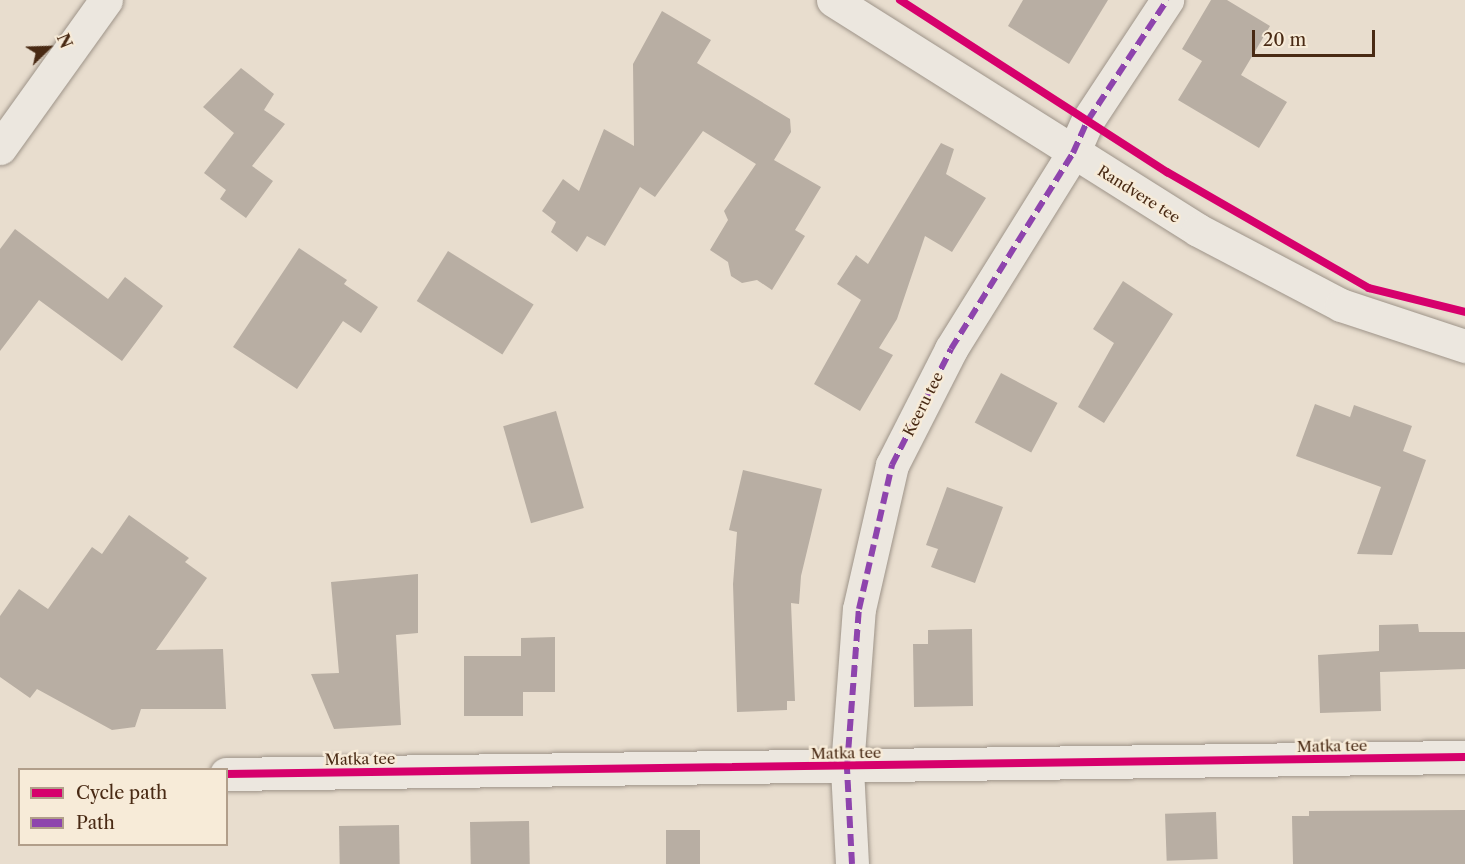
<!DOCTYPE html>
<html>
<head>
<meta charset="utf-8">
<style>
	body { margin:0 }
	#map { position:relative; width:1465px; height:864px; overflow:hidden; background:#e8ddce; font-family:"Libre Caslon Text",serif }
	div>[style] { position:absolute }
	.building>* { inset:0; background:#b8aea3; transform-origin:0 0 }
	.roads { filter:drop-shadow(0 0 2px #9e9489) drop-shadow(0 0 2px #9e9489) }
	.minor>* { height:33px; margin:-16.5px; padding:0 16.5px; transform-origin:16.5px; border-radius:16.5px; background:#ece7df }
	.secondary>* { height:33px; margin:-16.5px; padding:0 16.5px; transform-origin:16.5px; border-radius:16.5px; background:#ece7df }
	.quiet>* { height:6px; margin-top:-3px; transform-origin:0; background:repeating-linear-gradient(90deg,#8e44ad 0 12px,transparent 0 18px) }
	.cycleway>* { height:8px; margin:-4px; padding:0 4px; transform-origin:4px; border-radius:4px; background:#d6006c }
	span { translate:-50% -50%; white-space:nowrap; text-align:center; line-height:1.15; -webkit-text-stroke:5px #f7ebd8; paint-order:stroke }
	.street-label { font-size:15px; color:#492a14 }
	.legend { position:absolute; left:18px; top:768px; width:210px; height:78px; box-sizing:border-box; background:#f7ebd8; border:2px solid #b19e8a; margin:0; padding:8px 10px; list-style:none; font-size:18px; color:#492a14 }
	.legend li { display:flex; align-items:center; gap:12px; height:30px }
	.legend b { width:30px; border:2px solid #b19e8a }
	.north { position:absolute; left:18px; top:18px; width:60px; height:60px; -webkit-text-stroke:4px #f7ebd8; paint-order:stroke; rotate:67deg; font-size:16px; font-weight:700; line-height:24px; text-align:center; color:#492a14 }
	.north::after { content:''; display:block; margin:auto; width:21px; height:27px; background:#492a14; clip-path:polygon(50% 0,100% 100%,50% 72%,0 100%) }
	.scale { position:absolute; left:1252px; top:30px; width:123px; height:27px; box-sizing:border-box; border:3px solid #492a14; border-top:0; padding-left:8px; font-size:18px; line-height:21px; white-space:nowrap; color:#492a14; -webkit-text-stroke:4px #f7ebd8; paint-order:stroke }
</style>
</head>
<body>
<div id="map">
	<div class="building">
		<i style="clip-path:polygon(1023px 0,1108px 0,1069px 64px,1008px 26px)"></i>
		<i style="clip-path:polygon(1211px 0,1227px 0,1270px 26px,1241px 75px,1287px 102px,1259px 148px,1178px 100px,1202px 61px,1182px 49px)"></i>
		<i style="clip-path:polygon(662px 11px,711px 40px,697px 63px,790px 119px,791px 132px,774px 160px,821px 187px,795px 230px,805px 236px,772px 290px,757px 280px,742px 283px,731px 276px,728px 262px,710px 250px,728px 220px,724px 211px,756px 164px,703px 131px,655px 197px,640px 187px,605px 246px,587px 236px,577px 252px,551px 232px,556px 222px,542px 211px,563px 179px,579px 191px,604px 129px,634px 146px,633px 64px)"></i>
		<i style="clip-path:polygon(241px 68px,274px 94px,264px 110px,285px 124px,252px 166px,273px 181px,246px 218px,220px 199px,226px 190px,204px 173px,234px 133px,203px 107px)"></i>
		<i style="clip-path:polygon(941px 143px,954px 149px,946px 174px,986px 198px,952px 252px,925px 236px,897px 319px,879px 348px,893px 355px,860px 411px,814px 384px,861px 300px,837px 284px,856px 255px,868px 264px)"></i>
		<i style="clip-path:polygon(15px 229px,108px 299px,125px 277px,163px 306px,122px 361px,39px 300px,0 351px,0 249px)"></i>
		<i style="clip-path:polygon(299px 248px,347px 280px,344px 284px,378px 307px,361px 333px,343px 321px,297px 389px,233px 347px)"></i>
		<i style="left:448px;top:251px;width:101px;height:59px;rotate:32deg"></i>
		<i style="clip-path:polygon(1123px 281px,1173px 314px,1104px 423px,1078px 407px,1114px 343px,1093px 329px)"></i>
		<i style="left:1001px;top:373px;width:64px;height:56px;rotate:28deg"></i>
		<i style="clip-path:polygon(1315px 404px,1350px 417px,1354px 405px,1412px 426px,1403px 451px,1426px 460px,1392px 555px,1357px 554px,1381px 487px,1296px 456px)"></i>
		<i style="left:556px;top:411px;width:101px;height:55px;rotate:74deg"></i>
		<i style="clip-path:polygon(743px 470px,822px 489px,801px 576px,799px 604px,791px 603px,795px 701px,787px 701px,787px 710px,737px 712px,733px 584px,737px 532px,729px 530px)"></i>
		<i style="clip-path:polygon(947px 487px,1003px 507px,975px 583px,931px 567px,938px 549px,926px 545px)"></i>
		<i style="clip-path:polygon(129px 515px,189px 558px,185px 562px,207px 578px,156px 650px,223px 649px,226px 709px,141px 709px,135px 727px,112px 730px,37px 689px,30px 698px,0 677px,0 616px,19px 589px,48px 609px,92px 547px,102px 554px)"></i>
		<i style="clip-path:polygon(418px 574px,418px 633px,396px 635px,401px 725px,334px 729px,311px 674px,339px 673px,331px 582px)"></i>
		<i style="clip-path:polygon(1418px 624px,1419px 632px,1465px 632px,1465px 669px,1380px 672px,1381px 711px,1320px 713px,1318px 655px,1379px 651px,1379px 625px)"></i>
		<i style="clip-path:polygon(972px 629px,973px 706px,914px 707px,913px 644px,928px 644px,928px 630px)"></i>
		<i style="clip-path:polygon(555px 637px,555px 692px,523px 692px,523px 716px,464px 716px,464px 656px,521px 656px,521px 638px)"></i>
		<i style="clip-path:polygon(1465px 810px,1465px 864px,1293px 864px,1292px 816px,1309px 816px,1309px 811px)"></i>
		<i style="left:1216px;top:812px;width:47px;height:51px;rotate:88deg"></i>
		<i style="left:529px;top:821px;width:43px;height:59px;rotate:89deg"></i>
		<i style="left:399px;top:825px;width:39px;height:60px;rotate:89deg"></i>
		<i style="left:700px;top:830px;width:34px;height:34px;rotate:90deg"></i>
	</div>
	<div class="roads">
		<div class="minor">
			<i style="left:0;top:148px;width:182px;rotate:-54.4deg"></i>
			<i style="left:226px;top:774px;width:1239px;rotate:-0.79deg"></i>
			<i style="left:852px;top:864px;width:97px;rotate:-93deg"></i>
			<i style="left:847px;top:767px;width:158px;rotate:-85.7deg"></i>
			<i style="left:859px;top:609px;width:148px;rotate:-77.1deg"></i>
			<i style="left:892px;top:465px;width:130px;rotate:-63deg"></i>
			<i style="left:951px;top:349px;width:231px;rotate:-58.1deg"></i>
			<i style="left:1073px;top:153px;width:36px;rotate:-66deg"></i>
			<i style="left:1088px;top:120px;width:144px;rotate:-56.6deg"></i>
		</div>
		<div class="secondary">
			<i style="left:833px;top:0;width:431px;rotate:32.2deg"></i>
			<i style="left:1198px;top:230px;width:161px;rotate:27.7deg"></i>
			<i style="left:1341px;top:305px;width:131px;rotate:18.3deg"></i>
		</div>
	</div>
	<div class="quiet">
		<i style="left:852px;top:864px;width:97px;rotate:-93deg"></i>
		<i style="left:847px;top:767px;width:158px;rotate:-85.7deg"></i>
		<i style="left:859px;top:609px;width:148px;rotate:-77.1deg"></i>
		<i style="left:892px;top:465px;width:130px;rotate:-63deg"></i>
		<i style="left:951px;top:349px;width:231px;rotate:-58.1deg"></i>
		<i style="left:1073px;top:153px;width:36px;rotate:-66deg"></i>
		<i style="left:1088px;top:120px;width:144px;rotate:-56.6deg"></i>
	</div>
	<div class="cycleway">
		<i style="left:900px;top:0;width:318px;rotate:32.8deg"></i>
		<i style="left:1167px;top:172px;width:233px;rotate:29.9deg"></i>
		<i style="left:1369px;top:288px;width:99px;rotate:14deg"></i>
		<i style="left:226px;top:774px;width:1239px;rotate:-0.79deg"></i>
	</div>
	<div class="street-label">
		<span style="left:1139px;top:194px;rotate:32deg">Randvere tee</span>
		<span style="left:923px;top:404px;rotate:-63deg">Keeru tee</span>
		<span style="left:1332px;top:746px;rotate:-1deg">Matka tee</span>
		<span style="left:846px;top:753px;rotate:-1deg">Matka tee</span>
		<span style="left:360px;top:759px;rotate:-1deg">Matka tee</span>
	</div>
	<ul class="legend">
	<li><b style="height:8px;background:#d6006c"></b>Cycle path</li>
	<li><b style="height:8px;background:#8e44ad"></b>Path</li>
	</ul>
	<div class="north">N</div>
	<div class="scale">20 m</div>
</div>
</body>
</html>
